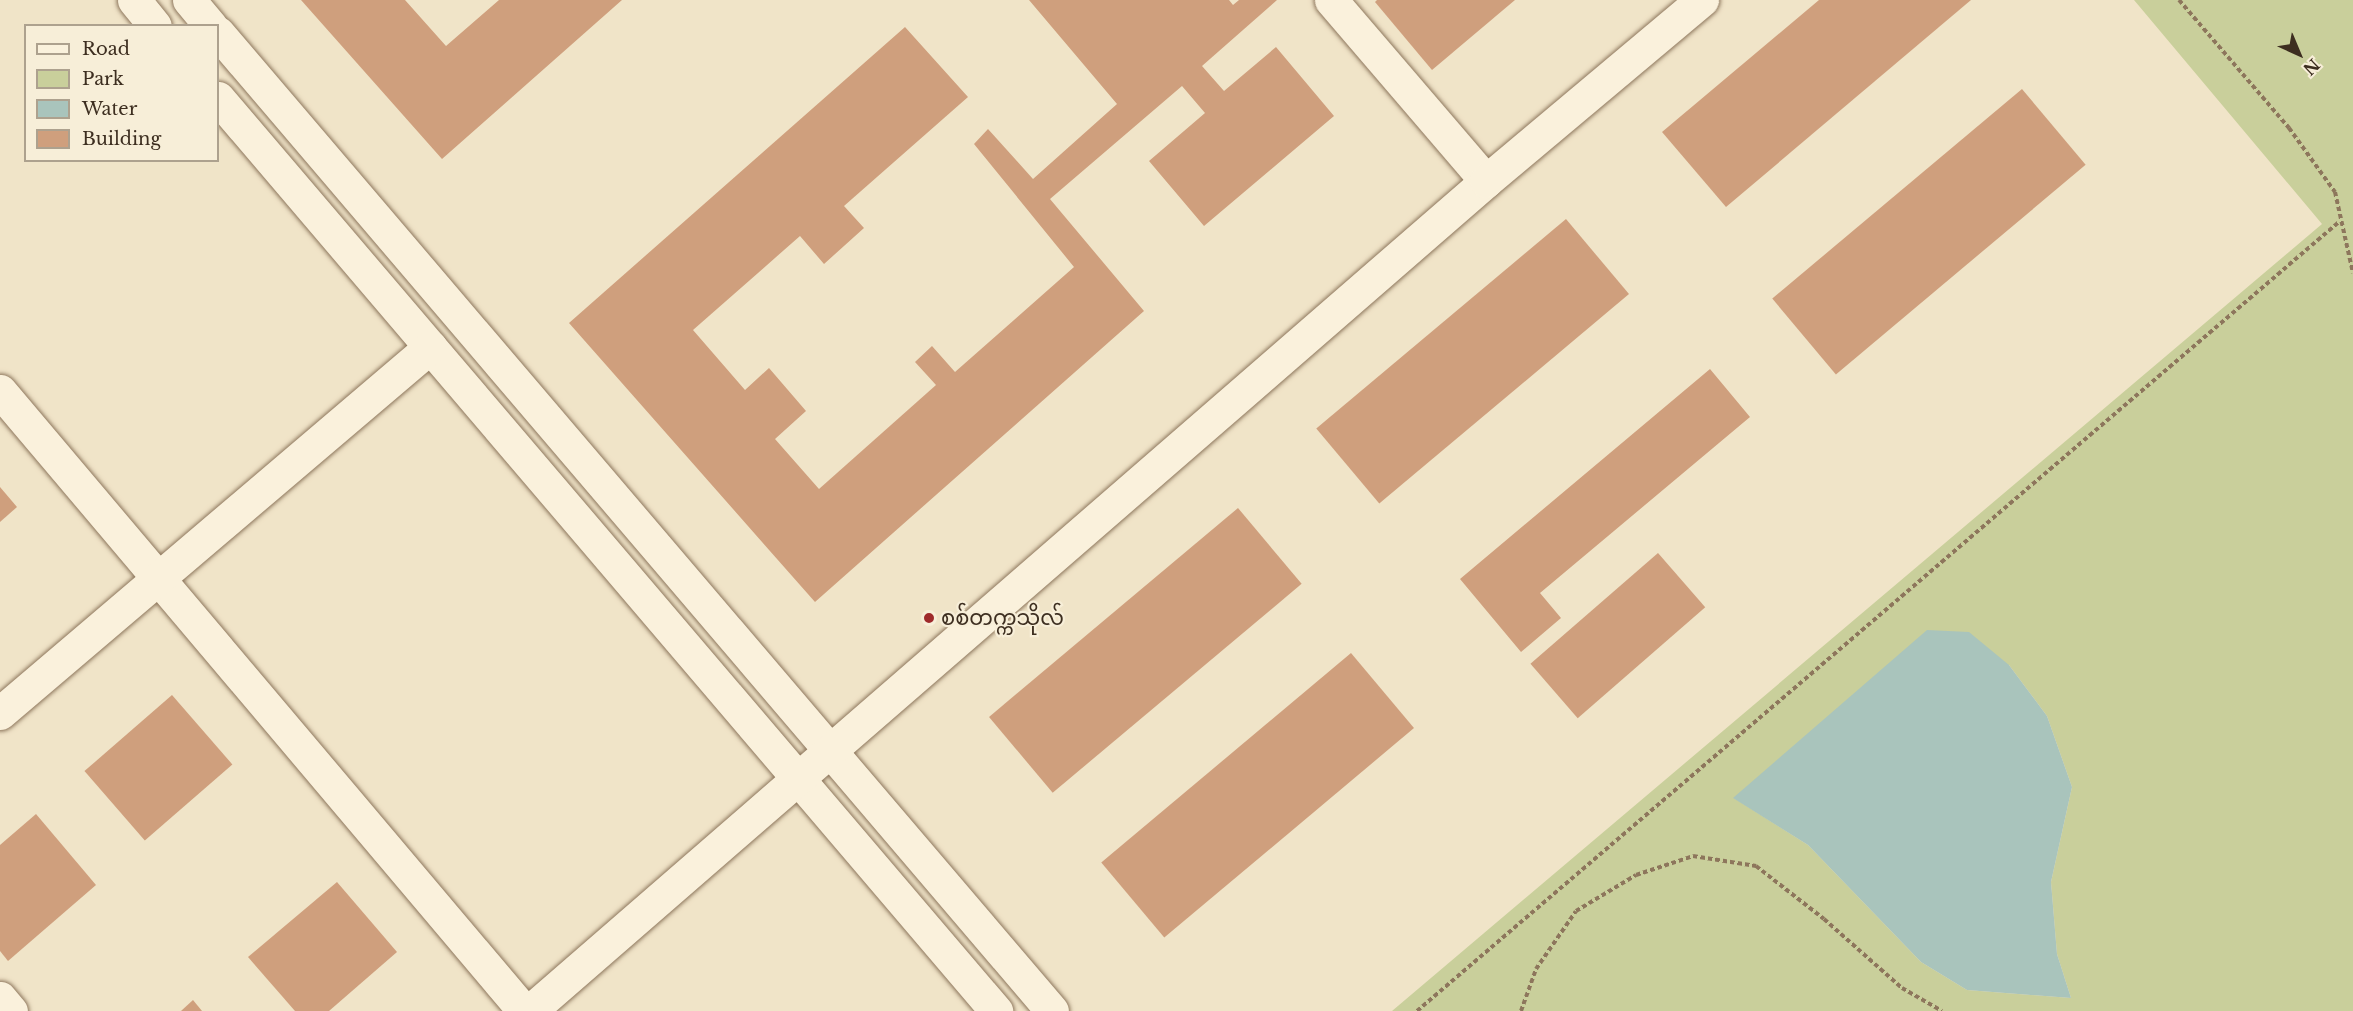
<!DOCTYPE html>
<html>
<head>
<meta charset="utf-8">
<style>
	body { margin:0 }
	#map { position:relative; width:2353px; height:1011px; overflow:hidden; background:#f0e4c8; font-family:"Libre Baskerville","Noto Sans Myanmar",serif }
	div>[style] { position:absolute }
	.green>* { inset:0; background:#c9cf9b }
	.water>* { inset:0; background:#a9c4bc }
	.building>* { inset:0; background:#cf9f7d; transform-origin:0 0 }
	.path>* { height:4px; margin-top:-2px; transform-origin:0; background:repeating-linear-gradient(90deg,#8d765c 0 4.5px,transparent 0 7.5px) }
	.roads { filter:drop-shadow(0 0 2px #8d765c) drop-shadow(0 0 2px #8d765c) }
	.minor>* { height:33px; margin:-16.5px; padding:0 16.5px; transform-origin:16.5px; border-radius:16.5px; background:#faf1dc }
	.dots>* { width:16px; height:16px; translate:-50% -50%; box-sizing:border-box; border:3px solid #f7eed8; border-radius:50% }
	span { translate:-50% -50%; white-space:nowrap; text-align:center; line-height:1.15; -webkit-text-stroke:4.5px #f7eed8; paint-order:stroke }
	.poi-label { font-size:21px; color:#3d2e20 }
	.left { translate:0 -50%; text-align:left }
	.legend { position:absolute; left:24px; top:24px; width:195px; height:138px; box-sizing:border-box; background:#f7eed8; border:2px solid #ada18e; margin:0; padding:8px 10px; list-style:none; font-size:18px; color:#3d2e20 }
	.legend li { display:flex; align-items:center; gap:12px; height:30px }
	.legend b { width:30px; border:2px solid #ada18e }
	.north { position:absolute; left:2269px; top:24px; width:60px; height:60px; -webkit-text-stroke:4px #f7eed8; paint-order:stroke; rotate:136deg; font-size:16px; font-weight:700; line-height:24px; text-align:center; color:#3d2e20 }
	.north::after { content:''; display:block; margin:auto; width:21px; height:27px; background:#3d2e20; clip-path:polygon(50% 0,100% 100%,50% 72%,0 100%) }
</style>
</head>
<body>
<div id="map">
	<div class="green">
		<i style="clip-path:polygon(evenodd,2134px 0,2353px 0,2353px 1011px,1392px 1011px,2322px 224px,2134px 0,2009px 665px,2047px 716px,2072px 787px,2051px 882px,2057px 954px,2071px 998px,1967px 990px,1921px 962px,1808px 845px,1734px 798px,2009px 665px)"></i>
	</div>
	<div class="water">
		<i style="clip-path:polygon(1927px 630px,1969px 632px,2009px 665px,2047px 716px,2072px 787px,2051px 882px,2057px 954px,2071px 998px,1967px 990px,1921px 962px,1808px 845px,1733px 798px)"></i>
	</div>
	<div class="building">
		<i style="clip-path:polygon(301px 0,405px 0,446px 46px,499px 0,622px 0,442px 159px)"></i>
		<i style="clip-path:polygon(1029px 0,1229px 0,1233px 5px,1239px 0,1277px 0,1202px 66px,1224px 91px,1276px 47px,1334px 116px,1204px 226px,1149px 161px,1205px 113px,1182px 86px,1050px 199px,1144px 311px,815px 602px,569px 323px,905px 27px,968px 97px,844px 206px,864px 228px,824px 264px,800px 236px,693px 330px,745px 390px,769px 368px,806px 411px,775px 439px,819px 489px,936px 385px,915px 362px,932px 346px,955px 372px,1074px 267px,974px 144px,988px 129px,1033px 179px,1117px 104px)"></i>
		<i style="clip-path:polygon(1377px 0,1515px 0,1432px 70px,1375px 2px)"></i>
		<i style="clip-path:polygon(1819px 0,1971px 0,1726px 207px,1662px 132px)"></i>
		<i style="left:2022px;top:89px;width:99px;height:326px;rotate:50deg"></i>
		<i style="left:1566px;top:219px;width:98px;height:326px;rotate:50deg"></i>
		<i style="clip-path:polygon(1710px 369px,1750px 417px,1540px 593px,1561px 618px,1521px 652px,1460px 579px)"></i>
		<i style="clip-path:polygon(0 487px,17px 507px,0 522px)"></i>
		<i style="left:1238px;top:508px;width:99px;height:325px;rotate:50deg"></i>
		<i style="left:1658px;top:553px;width:72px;height:169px;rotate:49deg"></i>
		<i style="left:1351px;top:653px;width:98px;height:326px;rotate:50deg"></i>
		<i style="left:172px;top:695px;width:92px;height:116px;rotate:49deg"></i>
		<i style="clip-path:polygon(36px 814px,96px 885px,8px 961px,0 951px,0 845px)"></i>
		<i style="clip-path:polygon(337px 882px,397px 952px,329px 1011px,295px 1011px,248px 957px)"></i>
		<i style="clip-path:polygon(193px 1000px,202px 1011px,181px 1011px)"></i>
	</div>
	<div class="path">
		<i style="left:2179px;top:0;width:169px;rotate:49.3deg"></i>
		<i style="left:2289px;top:128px;width:79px;rotate:54.3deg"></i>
		<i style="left:2335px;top:192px;width:83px;rotate:77.5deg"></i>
		<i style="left:1417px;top:1011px;width:1215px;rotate:-40.56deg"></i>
		<i style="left:1521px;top:1011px;width:45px;rotate:-70.3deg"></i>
		<i style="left:1536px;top:969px;width:70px;rotate:-55.4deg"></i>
		<i style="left:1576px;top:911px;width:70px;rotate:-31deg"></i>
		<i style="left:1636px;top:875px;width:60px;rotate:-18.4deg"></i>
		<i style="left:1693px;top:856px;width:64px;rotate:9deg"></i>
		<i style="left:1756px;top:866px;width:86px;rotate:37.9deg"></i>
		<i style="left:1824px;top:919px;width:104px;rotate:41.5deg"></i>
		<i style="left:1902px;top:988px;width:46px;rotate:29.9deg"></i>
	</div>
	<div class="roads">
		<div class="minor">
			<i style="left:134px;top:0;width:33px;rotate:51deg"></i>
			<i style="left:189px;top:0;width:34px;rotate:50deg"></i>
			<i style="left:1331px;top:0;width:238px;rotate:49.4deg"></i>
			<i style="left:218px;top:33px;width:1285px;rotate:49.54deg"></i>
			<i style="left:218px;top:98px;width:1200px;rotate:49.56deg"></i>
			<i style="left:0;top:391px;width:812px;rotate:49.8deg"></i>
			<i style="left:0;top:713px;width:565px;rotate:-40.4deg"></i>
			<i style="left:0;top:998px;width:17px;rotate:50deg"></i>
			<i style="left:530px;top:1011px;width:1266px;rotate:-40.96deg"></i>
			<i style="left:1486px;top:181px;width:282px;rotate:-40deg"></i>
		</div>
	</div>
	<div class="dots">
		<i style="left:929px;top:618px;background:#9e2a2b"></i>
	</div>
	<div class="poi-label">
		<span class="left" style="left:941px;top:618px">စစ်‌တက္ကသိုလ်</span>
	</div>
	<ul class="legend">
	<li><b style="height:8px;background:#faf1dc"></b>Road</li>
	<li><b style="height:16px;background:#c9cf9b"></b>Park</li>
	<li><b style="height:16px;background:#a9c4bc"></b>Water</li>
	<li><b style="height:16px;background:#cf9f7d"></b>Building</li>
	</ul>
	<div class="north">N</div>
</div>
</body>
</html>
